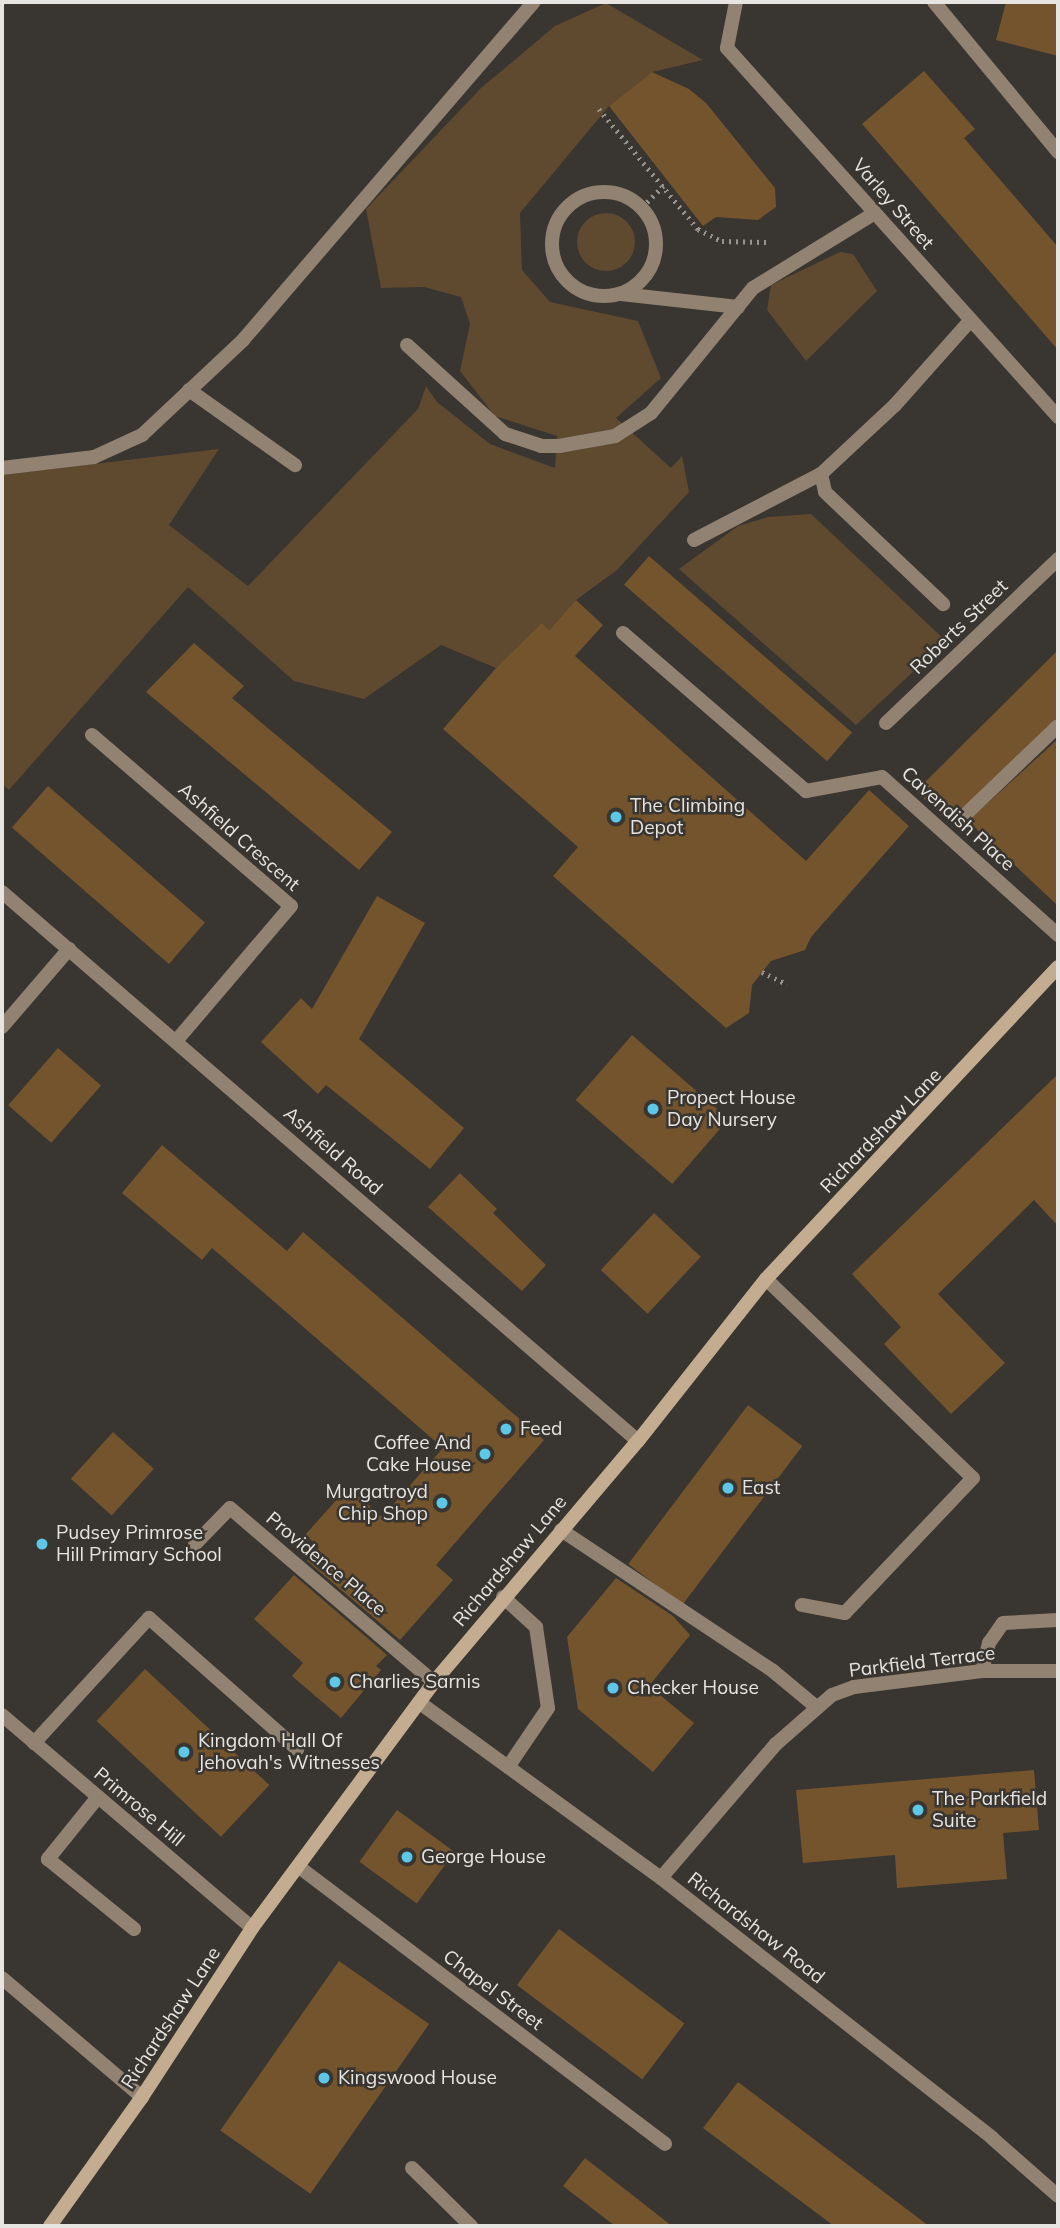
<!DOCTYPE html>
<html>
<head>
<meta charset="utf-8">
<style>
	body { margin:0 }
	#map { position:relative; width:1060px; height:2228px; overflow:hidden; background:#393530; font-family:Mulish,sans-serif }
	div>[style] { position:absolute }
	.green>* { inset:0; background:#5f492f }
	.round { border-radius:50% }
	.building>* { inset:0; background:#74542d; transform-origin:0 0 }
	.path>* { height:4.5px; margin-top:-2.25px; transform-origin:0; background:repeating-linear-gradient(90deg,#979491 0 2px,transparent 0 7px) }
	.service>* { height:14px; margin:-7px; padding:0 7px; transform-origin:7px; border-radius:7px; background:#918271 }
	.service>.ring { margin:-7px; padding:0; box-sizing:content-box; background:none; border:14px solid #918271; border-radius:50% }
	.minor>* { height:14px; margin:-7px; padding:0 7px; transform-origin:7px; border-radius:7px; background:#918271 }
	.secondary>* { height:14px; margin:-7px; padding:0 7px; transform-origin:7px; border-radius:7px; background:#c4ac91 }
	.dots>* { width:19px; height:19px; translate:-50% -50%; box-sizing:border-box; border:4px solid #393530; border-radius:50% }
	span { translate:-50% -50%; white-space:nowrap; text-align:center; line-height:1.15; -webkit-text-stroke:5px #393530; paint-order:stroke }
	.street-label { font-size:19px; color:#e7e5e2 }
	.poi-label { font-size:19px; color:#e7e5e2 }
	.left { translate:0 -50%; text-align:left }
	.right { translate:-100% -50%; text-align:right }
	.frame { position:absolute; inset:0; border:4px solid #e7e5e2; pointer-events:none }
</style>
</head>
<body>
<div id="map">
	<div class="green">
		<i style="clip-path:polygon(606px 3px,703px 60px,652px 72px,609px 106px,520px 213px,522px 270px,550px 302px,638px 321px,661px 378px,616px 418px,671px 468px,682px 456px,689px 492px,617px 570px,576px 600px,549px 630px,543px 624px,496px 668px,441px 645px,364px 699px,294px 681px,188px 587px,9px 790px,2px 784px,2px 475px,219px 449px,169px 525px,248px 586px,418px 409px,426px 386px,437px 402px,490px 444px,555px 468px,557px 436px,495px 416px,460px 371px,470px 324px,461px 297px,424px 287px,381px 288px,366px 209px,481px 88px,555px 26px)"></i>
		<i class="round" style="left:577px;top:213px;width:58px;height:58px"></i>
		<i style="clip-path:polygon(840px 252px,853px 254px,877px 291px,806px 361px,767px 310px,771px 285px)"></i>
		<i style="clip-path:polygon(811px 514px,946px 641px,856px 725px,679px 569px,738px 526px,768px 517px)"></i>
	</div>
	<div class="building">
		<i style="clip-path:polygon(1006px 2px,1058px 2px,1058px 56px,996px 40px)"></i>
		<i style="clip-path:polygon(924px 71px,975px 129px,964px 138px,1058px 247px,1058px 350px,862px 124px)"></i>
		<i style="clip-path:polygon(652px 72px,689px 89px,706px 103px,775px 188px,776px 207px,758px 220px,716px 217px,703px 226px,609px 106px)"></i>
		<i style="left:649px;top:556px;width:269px;height:38px;rotate:41deg"></i>
		<i style="clip-path:polygon(576px 600px,603px 625px,575px 656px,806px 861px,869px 790px,909px 826px,811px 937px,805px 950px,771px 961px,752px 985px,749px 1013px,726px 1028px,553px 876px,578px 847px,443px 729px,496px 668px,542px 623px,549px 630px)"></i>
		<i style="clip-path:polygon(194px 643px,244px 686px,232px 698px,392px 832px,359px 870px,146px 692px)"></i>
		<i style="clip-path:polygon(1058px 650px,1058px 717px,959px 812px,953px 807px,943px 817px,916px 791px)"></i>
		<i style="clip-path:polygon(1058px 739px,1058px 906px,968px 821px)"></i>
		<i style="left:48px;top:786px;width:208px;height:55px;rotate:41deg"></i>
		<i style="clip-path:polygon(377px 896px,425px 923px,359px 1039px,464px 1128px,430px 1169px,326px 1085px,318px 1094px,261px 1042px,301px 998px,312px 1009px)"></i>
		<i style="left:632px;top:1035px;width:128px;height:86px;rotate:41deg"></i>
		<i style="left:58px;top:1048px;width:57px;height:76px;rotate:41deg"></i>
		<i style="clip-path:polygon(1058px 1074px,1058px 1226px,1034px 1200px,938px 1294px,1005px 1363px,951px 1414px,884px 1344px,901px 1327px,852px 1274px)"></i>
		<i style="clip-path:polygon(162px 1145px,287px 1251px,303px 1232px,544px 1440px,436px 1565px,453px 1580px,400px 1640px,307px 1561px,319px 1547px,305px 1535px,348px 1487px,382px 1517px,443px 1448px,212px 1248px,202px 1260px,122px 1193px)"></i>
		<i style="clip-path:polygon(460px 1173px,497px 1209px,493px 1213px,546px 1265px,522px 1291px,428px 1207px)"></i>
		<i style="left:654px;top:1213px;width:64px;height:78px;rotate:43deg"></i>
		<i style="left:748px;top:1405px;width:68px;height:199px;rotate:37deg"></i>
		<i style="left:113px;top:1432px;width:55px;height:63px;rotate:42deg"></i>
		<i style="clip-path:polygon(294px 1575px,387px 1655px,376px 1666px,381px 1670px,341px 1718px,292px 1676px,303px 1663px,254px 1619px)"></i>
		<i style="clip-path:polygon(616px 1578px,673px 1616px,690px 1635px,649px 1686px,694px 1723px,653px 1772px,578px 1709px,567px 1637px)"></i>
		<i style="left:145px;top:1669px;width:170px;height:71px;rotate:43deg"></i>
		<i style="clip-path:polygon(1034px 1770px,1039px 1830px,1003px 1833px,1007px 1879px,897px 1888px,895px 1855px,803px 1863px,796px 1790px)"></i>
		<i style="left:397px;top:1810px;width:71px;height:64px;rotate:36deg"></i>
		<i style="left:559px;top:1929px;width:157px;height:70px;rotate:37deg"></i>
		<i style="left:339px;top:1961px;width:110px;height:207px;rotate:35deg"></i>
		<i style="clip-path:polygon(738px 2082px,929px 2226px,834px 2226px,703px 2128px)"></i>
		<i style="clip-path:polygon(585px 2158px,672px 2226px,615px 2226px,563px 2186px)"></i>
	</div>
	<div class="path">
		<i style="left:2px;top:3px;width:1px;rotate:-45deg"></i>
		<i style="left:599px;top:109px;width:156px;rotate:50.5deg"></i>
		<i style="left:698px;top:229px;width:27px;rotate:27deg"></i>
		<i style="left:722px;top:241px;width:45px;rotate:1.3deg"></i>
		<i style="left:642px;top:207px;width:30px;rotate:-45deg"></i>
		<i style="left:762px;top:972px;width:28px;rotate:26deg"></i>
	</div>
	<div class="service">
		<i style="left:934px;top:2px;width:195px;rotate:50.4deg"></i>
		<i class="ring" style="left:552px;top:192px;width:90px;height:90px"></i>
		<i style="left:621px;top:294px;width:118px;rotate:6.3deg"></i>
		<i style="left:407px;top:345px;width:132px;rotate:42.2deg"></i>
		<i style="left:505px;top:434px;width:38px;rotate:18deg"></i>
		<i style="left:541px;top:446px;width:18px"></i>
		<i style="left:559px;top:446px;width:57px;rotate:-10.1deg"></i>
		<i style="left:615px;top:436px;width:43px;rotate:-32.6deg"></i>
		<i style="left:651px;top:413px;width:161px;rotate:-50.8deg"></i>
		<i style="left:753px;top:288px;width:143px;rotate:-31.6deg"></i>
		<i style="left:189px;top:390px;width:130px;rotate:35.3deg"></i>
		<i style="left:2px;top:468px;width:93px;rotate:-6.8deg"></i>
		<i style="left:94px;top:457px;width:53px;rotate:-24.6deg"></i>
		<i style="left:142px;top:435px;width:139px;rotate:-43.2deg"></i>
		<i style="left:243px;top:340px;width:446px;rotate:-49.3deg"></i>
		<i style="left:821px;top:474px;width:18px;rotate:77deg"></i>
		<i style="left:825px;top:492px;width:163px;rotate:43.5deg"></i>
		<i style="left:694px;top:540px;width:143px;rotate:-27.5deg"></i>
		<i style="left:821px;top:474px;width:101px;rotate:-43deg"></i>
		<i style="left:895px;top:405px;width:111px;rotate:-48.3deg"></i>
		<i style="left:766px;top:1279px;width:287px;rotate:43.9deg"></i>
		<i style="left:973px;top:1478px;width:186px;rotate:133.5deg"></i>
		<i style="left:845px;top:1613px;width:44px;rotate:-169.5deg"></i>
		<i style="left:561px;top:1530px;width:255px;rotate:33.6deg"></i>
		<i style="left:773px;top:1671px;width:55px;rotate:39.8deg"></i>
		<i style="left:503px;top:1597px;width:45px;rotate:42.3deg"></i>
		<i style="left:536px;top:1627px;width:82px;rotate:81.6deg"></i>
		<i style="left:548px;top:1708px;width:71px;rotate:124.1deg"></i>
		<i style="left:982px;top:1671px;width:29px;rotate:-76deg"></i>
		<i style="left:989px;top:1643px;width:24px;rotate:-55deg"></i>
		<i style="left:1003px;top:1623px;width:55px;rotate:-3.1deg"></i>
		<i style="left:34px;top:1743px;width:170px;rotate:-47.4deg"></i>
		<i style="left:149px;top:1618px;width:198px;rotate:41.5deg"></i>
		<i style="left:98px;top:1797px;width:80px;rotate:128.9deg"></i>
		<i style="left:48px;top:1859px;width:111px;rotate:39.1deg"></i>
		<i style="left:661px;top:1878px;width:177px;rotate:-49.4deg"></i>
		<i style="left:776px;top:1744px;width:74px;rotate:-41.2deg"></i>
		<i style="left:832px;top:1695px;width:23px;rotate:-20deg"></i>
		<i style="left:854px;top:1687px;width:129px;rotate:-7.1deg"></i>
		<i style="left:982px;top:1671px;width:76px"></i>
		<i style="left:2px;top:1978px;width:184px;rotate:40.4deg"></i>
		<i style="left:412px;top:2168px;width:83px;rotate:44.5deg"></i>
	</div>
	<div class="minor">
		<i style="left:736px;top:2px;width:47px;rotate:101.1deg"></i>
		<i style="left:727px;top:48px;width:496px;rotate:48.1deg"></i>
		<i style="left:623px;top:633px;width:242px;rotate:40.8deg"></i>
		<i style="left:806px;top:791px;width:77px;rotate:-10.4deg"></i>
		<i style="left:882px;top:777px;width:237px;rotate:41.9deg"></i>
		<i style="left:886px;top:723px;width:238px;rotate:-43.6deg"></i>
		<i style="left:92px;top:735px;width:262px;rotate:40.7deg"></i>
		<i style="left:291px;top:906px;width:177px;rotate:130.4deg"></i>
		<i style="left:968px;top:812px;width:124px;rotate:-43.7deg"></i>
		<i style="left:2px;top:892px;width:840px;rotate:40.8deg"></i>
		<i style="left:2px;top:1027px;width:103px;rotate:-49.3deg"></i>
		<i style="left:195px;top:1544px;width:50px;rotate:-45.8deg"></i>
		<i style="left:230px;top:1508px;width:268px;rotate:40.5deg"></i>
		<i style="left:420px;top:1703px;width:298px;rotate:36deg"></i>
		<i style="left:661px;top:1878px;width:421px;rotate:38.1deg"></i>
		<i style="left:992px;top:2138px;width:88px;rotate:41.3deg"></i>
		<i style="left:2px;top:1715px;width:328px;rotate:40.4deg"></i>
		<i style="left:299px;top:1867px;width:459px;rotate:37.1deg"></i>
	</div>
	<div class="secondary">
		<i style="left:50px;top:2226px;width:158px;rotate:-54.5deg"></i>
		<i style="left:142px;top:2097px;width:202px;rotate:-56.9deg"></i>
		<i style="left:252px;top:1928px;width:306px;rotate:-53.5deg"></i>
		<i style="left:434px;top:1682px;width:316px;rotate:-49.8deg"></i>
		<i style="left:638px;top:1441px;width:206px;rotate:-51.7deg"></i>
		<i style="left:766px;top:1279px;width:427px;rotate:-46.9deg"></i>
	</div>
	<div class="dots">
		<i style="left:616px;top:817px;background:#5cc7e7"></i>
		<i style="left:653px;top:1109px;background:#5cc7e7"></i>
		<i style="left:506px;top:1429px;background:#5cc7e7"></i>
		<i style="left:485px;top:1454px;background:#5cc7e7"></i>
		<i style="left:728px;top:1488px;background:#5cc7e7"></i>
		<i style="left:442px;top:1503px;background:#5cc7e7"></i>
		<i style="left:42px;top:1544px;background:#5cc7e7"></i>
		<i style="left:335px;top:1682px;background:#5cc7e7"></i>
		<i style="left:613px;top:1688px;background:#5cc7e7"></i>
		<i style="left:184px;top:1752px;background:#5cc7e7"></i>
		<i style="left:918px;top:1810px;background:#5cc7e7"></i>
		<i style="left:407px;top:1857px;background:#5cc7e7"></i>
		<i style="left:324px;top:2078px;background:#5cc7e7"></i>
	</div>
	<div class="street-label">
		<span style="left:893px;top:204px;rotate:49deg">Varley Street</span>
		<span style="left:959px;top:627px;rotate:-44deg">Roberts Street</span>
		<span style="left:958px;top:819px;rotate:42deg">Cavendish Place</span>
		<span style="left:239px;top:837px;rotate:41deg">Ashfield Crescent</span>
		<span style="left:881px;top:1131px;rotate:-46deg">Richardshaw Lane</span>
		<span style="left:333px;top:1151px;rotate:41deg">Ashfield Road</span>
		<span style="left:510px;top:1561px;rotate:-50deg">Richardshaw Lane</span>
		<span style="left:326px;top:1564px;rotate:40deg">Providence Place</span>
		<span style="left:922px;top:1662px;rotate:-7deg">Parkfield Terrace</span>
		<span style="left:139px;top:1807px;rotate:40deg">Primrose Hill</span>
		<span style="left:756px;top:1928px;rotate:38deg">Richardshaw Road</span>
		<span style="left:493px;top:1990px;rotate:37deg">Chapel Street</span>
		<span style="left:171px;top:2018px;rotate:-57deg">Richardshaw Lane</span>
	</div>
	<div class="poi-label">
		<span class="left" style="left:630px;top:817px">The Climbing<br>Depot</span>
		<span class="left" style="left:667px;top:1109px">Propect House<br>Day Nursery</span>
		<span class="left" style="left:520px;top:1429px">Feed</span>
		<span class="right" style="left:471px;top:1454px">Coffee And<br>Cake House</span>
		<span class="left" style="left:742px;top:1488px">East</span>
		<span class="right" style="left:428px;top:1503px">Murgatroyd<br>Chip Shop</span>
		<span class="left" style="left:56px;top:1544px">Pudsey Primrose<br>Hill Primary School</span>
		<span class="left" style="left:349px;top:1682px">Charlies Sarnis</span>
		<span class="left" style="left:627px;top:1688px">Checker House</span>
		<span class="left" style="left:198px;top:1752px">Kingdom Hall Of<br>Jehovah's Witnesses</span>
		<span class="left" style="left:932px;top:1810px">The Parkfield<br>Suite</span>
		<span class="left" style="left:421px;top:1857px">George House</span>
		<span class="left" style="left:338px;top:2078px">Kingswood House</span>
	</div>
	<div class="frame"></div>
</div>
</body>
</html>
